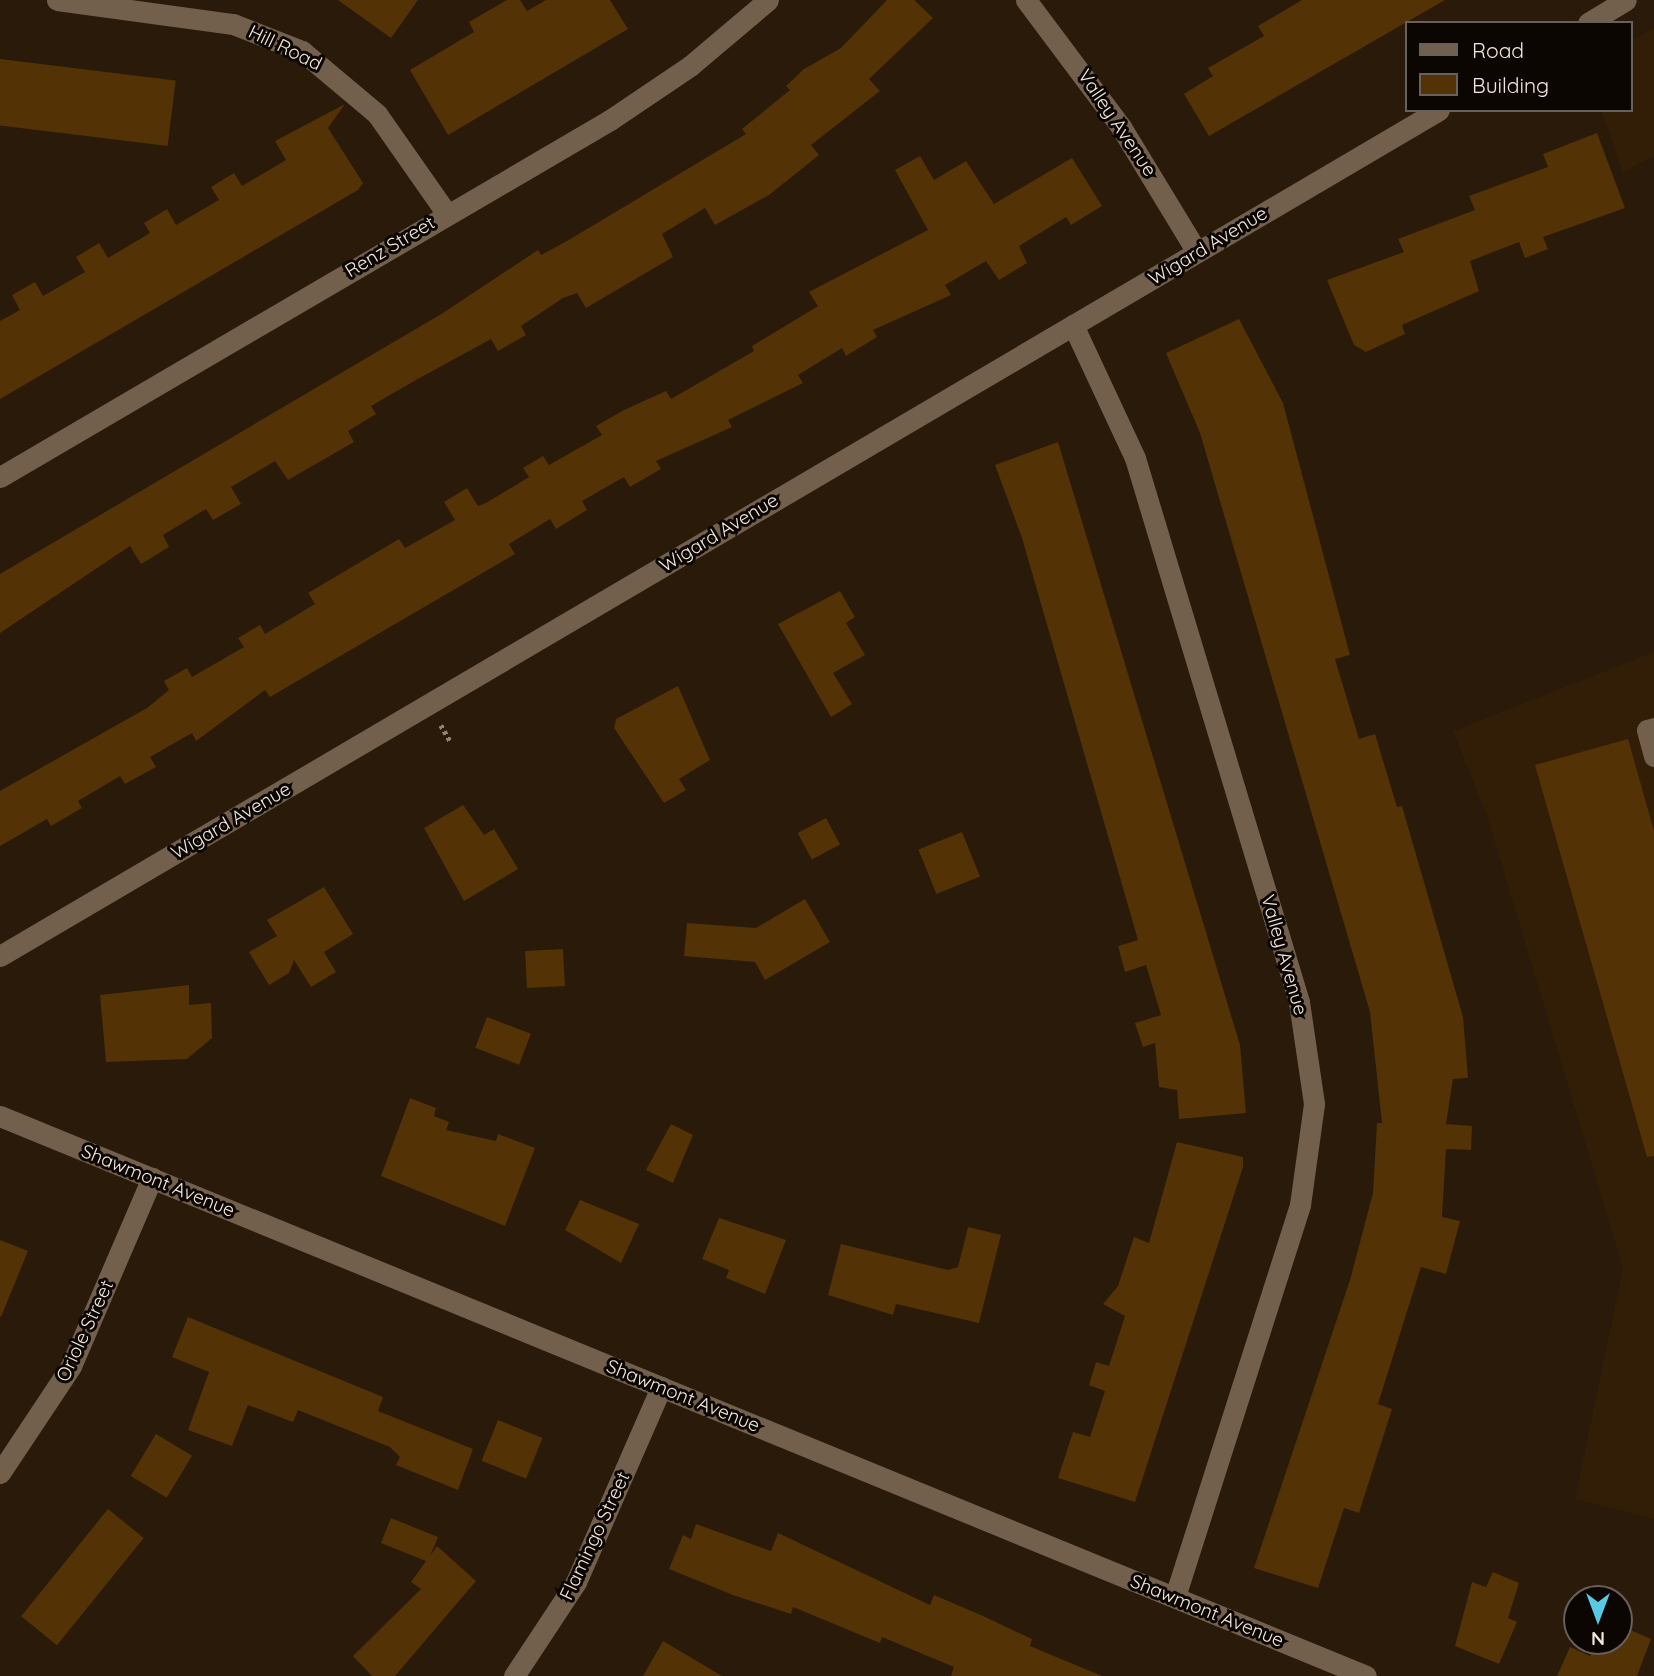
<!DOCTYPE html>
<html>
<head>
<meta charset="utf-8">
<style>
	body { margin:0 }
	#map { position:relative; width:1654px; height:1676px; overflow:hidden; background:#291a09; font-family:Quicksand,sans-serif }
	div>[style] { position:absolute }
	.built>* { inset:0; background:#321e07 }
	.building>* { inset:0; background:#533206; transform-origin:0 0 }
	.path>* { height:4.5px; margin-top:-2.25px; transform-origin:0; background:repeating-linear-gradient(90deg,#908375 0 3.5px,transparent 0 7px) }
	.minor>* { height:21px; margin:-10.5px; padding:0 10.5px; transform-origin:10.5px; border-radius:10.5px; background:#72604d }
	span { translate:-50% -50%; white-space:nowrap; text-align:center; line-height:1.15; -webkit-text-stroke:6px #0c0602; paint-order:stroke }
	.street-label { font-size:19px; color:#f2e7dd }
	.legend { position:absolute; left:1405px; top:21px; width:228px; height:91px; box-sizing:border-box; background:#0c0602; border:2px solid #68605a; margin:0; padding:9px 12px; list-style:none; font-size:21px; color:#f2e7dd }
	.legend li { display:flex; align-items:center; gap:14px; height:35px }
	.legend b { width:35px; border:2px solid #68605a }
	.north { position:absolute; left:1563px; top:1585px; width:70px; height:70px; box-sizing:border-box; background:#0c0602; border:2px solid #68605a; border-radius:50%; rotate:180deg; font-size:19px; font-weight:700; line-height:28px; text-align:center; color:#f2e7dd }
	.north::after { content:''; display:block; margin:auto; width:24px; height:32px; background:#59c8e4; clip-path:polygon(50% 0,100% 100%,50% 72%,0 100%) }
</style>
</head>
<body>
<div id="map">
	<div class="built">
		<i style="clip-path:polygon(1654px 28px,1654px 156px,1623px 172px,1601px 110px,1631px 110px,1631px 41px)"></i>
		<i style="clip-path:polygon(1654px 652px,1654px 1519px,1575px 1499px,1623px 1268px,1488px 819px,1453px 731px)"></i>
	</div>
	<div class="building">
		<i style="clip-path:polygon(338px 0,418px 0,391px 38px)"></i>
		<i style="clip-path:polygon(507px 0,520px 0,527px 11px,546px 0,610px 0,628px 29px,448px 135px,410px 70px,474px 32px,469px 22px)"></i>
		<i style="clip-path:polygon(887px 0,914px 0,933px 18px,869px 79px,880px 91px,811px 145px,819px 155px,769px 195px,715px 225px,705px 208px,662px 234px,673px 257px,586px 308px,577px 293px,563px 298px,521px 326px,526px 335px,498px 351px,491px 339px,416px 380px,371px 406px,376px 414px,348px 431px,354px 442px,288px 480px,275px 461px,231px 487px,241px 504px,213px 520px,206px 509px,163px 535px,169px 547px,141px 564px,130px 546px,0 633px,0 574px,443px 313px,538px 250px,541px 255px,567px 241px,746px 134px,742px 129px,790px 90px,786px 86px,804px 69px,841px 48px)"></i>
		<i style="clip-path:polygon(1302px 0,1445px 0,1209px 136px,1184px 94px,1213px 76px,1208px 68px,1264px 36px,1258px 26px)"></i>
		<i style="left:0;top:59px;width:177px;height:66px;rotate:7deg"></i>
		<i style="clip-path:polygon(345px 104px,328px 128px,363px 183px,358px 190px,0 399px,0 321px,20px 310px,12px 295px,35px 282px,43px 296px,85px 272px,76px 257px,99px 243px,108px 258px,150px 233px,144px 223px,167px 209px,176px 225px,219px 200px,211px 187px,234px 173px,242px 186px,286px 160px,275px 141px)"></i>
		<i style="clip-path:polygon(1597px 133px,1625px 208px,1543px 237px,1548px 249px,1525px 258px,1519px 242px,1470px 261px,1479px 291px,1402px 325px,1405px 334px,1366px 352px,1354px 345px,1327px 280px,1404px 252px,1398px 239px,1475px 210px,1469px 196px,1548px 167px,1543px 154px)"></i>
		<i style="clip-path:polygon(920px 156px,934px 180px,966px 161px,994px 204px,1072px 158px,1102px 206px,1071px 225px,1066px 217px,1019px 246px,1027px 263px,999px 280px,986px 261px,945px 285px,951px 295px,873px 330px,877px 337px,846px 356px,842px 348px,798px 375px,803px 383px,728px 420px,732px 427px,656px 461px,661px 469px,630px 487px,624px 477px,582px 501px,587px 510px,556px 529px,550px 519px,509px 544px,515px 554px,270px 697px,265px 690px,196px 741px,192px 733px,150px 757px,156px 767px,125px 784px,120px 776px,78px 801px,82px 808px,51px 826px,47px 819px,0 846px,0 791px,147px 708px,169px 690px,164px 681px,187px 668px,192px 677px,244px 647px,238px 638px,260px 625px,265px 634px,315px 604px,308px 593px,399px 539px,405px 548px,455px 520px,444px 502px,467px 488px,478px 506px,486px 503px,529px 477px,523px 468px,543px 456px,549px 465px,602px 435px,596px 426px,624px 410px,666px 391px,671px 399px,754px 351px,752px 346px,818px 306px,809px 292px,928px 230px,895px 170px)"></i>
		<i style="clip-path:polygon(1239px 319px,1283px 403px,1350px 655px,1335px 659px,1359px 739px,1375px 734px,1397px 807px,1402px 806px,1463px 1017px,1468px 1078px,1453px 1079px,1446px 1124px,1472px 1126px,1471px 1150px,1446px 1149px,1442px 1217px,1460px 1221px,1446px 1274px,1421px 1267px,1378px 1404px,1392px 1409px,1359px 1513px,1344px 1508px,1318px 1588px,1254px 1568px,1350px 1280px,1373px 1193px,1377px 1123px,1382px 1123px,1370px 1012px,1200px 433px,1166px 353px)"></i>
		<i style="clip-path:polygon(1058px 442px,1240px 1045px,1246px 1113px,1179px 1119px,1177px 1090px,1159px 1087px,1155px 1043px,1143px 1047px,1135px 1023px,1161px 1015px,1146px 965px,1125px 972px,1118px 946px,1138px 940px,1022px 538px,995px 465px)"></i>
		<i style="clip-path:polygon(840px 591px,855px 617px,846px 623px,865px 655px,833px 673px,852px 704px,831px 717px,778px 624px)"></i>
		<i style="clip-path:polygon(678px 686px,710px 760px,679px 779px,686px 790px,664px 803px,614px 728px,616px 719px)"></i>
		<i style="clip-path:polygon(1628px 739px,1654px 831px,1654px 1156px,1647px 1157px,1535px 765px)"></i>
		<i style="clip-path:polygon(463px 805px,484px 835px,494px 829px,518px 869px,464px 901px,424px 828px)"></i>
		<i style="left:826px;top:818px;width:30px;height:32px;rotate:62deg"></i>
		<i style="left:962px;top:832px;width:48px;height:47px;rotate:68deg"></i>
		<i style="clip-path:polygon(324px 887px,353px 934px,324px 952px,336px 972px,311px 987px,294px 960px,289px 973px,269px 985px,249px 952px,277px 936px,267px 920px)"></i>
		<i style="clip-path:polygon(805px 899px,830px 942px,765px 980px,755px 962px,684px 956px,687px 923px,756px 928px)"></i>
		<i style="left:563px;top:949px;width:37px;height:38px;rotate:87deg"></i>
		<i style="clip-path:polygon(189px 985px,189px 1005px,211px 1003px,212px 1038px,187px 1059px,106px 1062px,100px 995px)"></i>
		<i style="left:487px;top:1017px;width:47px;height:33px;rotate:21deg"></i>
		<i style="clip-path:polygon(410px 1098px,436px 1108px,434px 1116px,449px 1122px,446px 1130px,496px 1141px,498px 1134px,535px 1148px,505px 1226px,381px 1176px)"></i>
		<i style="clip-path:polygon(671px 1124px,693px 1135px,673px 1183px,646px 1170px)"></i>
		<i style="clip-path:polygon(1177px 1142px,1243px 1157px,1243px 1167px,1135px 1502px,1058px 1478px,1073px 1432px,1090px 1437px,1105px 1391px,1089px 1385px,1096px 1362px,1109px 1366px,1125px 1316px,1103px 1304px,1118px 1286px,1134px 1237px,1149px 1243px)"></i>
		<i style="clip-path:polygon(580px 1200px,639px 1224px,621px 1263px,565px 1230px)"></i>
		<i style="clip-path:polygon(719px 1218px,786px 1240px,765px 1294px,726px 1278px,729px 1270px,702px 1259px)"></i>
		<i style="clip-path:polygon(968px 1227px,1001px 1235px,979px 1323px,896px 1304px,893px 1315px,828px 1295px,841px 1244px,948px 1270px,958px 1267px)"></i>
		<i style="clip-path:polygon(0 1240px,28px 1251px,1px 1317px,0 1316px)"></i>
		<i style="clip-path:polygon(188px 1317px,383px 1397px,378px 1411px,473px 1449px,458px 1490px,396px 1465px,400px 1457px,390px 1447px,298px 1410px,293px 1422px,248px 1405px,232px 1446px,188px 1430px,209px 1372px,172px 1357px)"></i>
		<i style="left:498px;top:1420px;width:48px;height:44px;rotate:22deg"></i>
		<i style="left:156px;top:1434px;width:42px;height:49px;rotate:31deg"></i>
		<i style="left:108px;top:1509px;width:46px;height:138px;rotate:39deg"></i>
		<i style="clip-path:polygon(391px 1518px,438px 1537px,430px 1556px,437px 1546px,476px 1581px,395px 1676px,372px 1676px,353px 1656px,421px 1589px,411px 1582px,426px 1561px,381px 1543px)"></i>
		<i style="clip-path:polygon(696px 1524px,771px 1551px,778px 1533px,930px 1605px,934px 1595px,983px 1616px,1032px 1639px,1030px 1646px,1102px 1676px,951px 1676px,954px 1667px,882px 1637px,880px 1643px,793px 1607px,791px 1614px,733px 1595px,669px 1569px,683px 1535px,691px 1539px)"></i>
		<i style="clip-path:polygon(1493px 1572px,1519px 1583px,1508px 1618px,1517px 1622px,1499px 1664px,1455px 1646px,1472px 1582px,1486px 1587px)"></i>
		<i style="clip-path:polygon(1619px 1625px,1651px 1639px,1637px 1676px,1557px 1676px,1570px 1647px,1590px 1656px,1596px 1641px,1619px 1641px)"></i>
		<i style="clip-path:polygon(663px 1641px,722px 1676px,643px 1676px)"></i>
	</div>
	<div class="path">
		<i style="left:441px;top:725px;width:20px;rotate:60deg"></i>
	</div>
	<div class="minor">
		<i style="left:57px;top:0;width:178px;rotate:7.8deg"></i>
		<i style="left:233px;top:24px;width:74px;rotate:21.4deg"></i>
		<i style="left:302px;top:51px;width:98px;rotate:40deg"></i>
		<i style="left:377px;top:114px;width:122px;rotate:55deg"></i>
		<i style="left:1026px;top:0;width:159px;rotate:53.2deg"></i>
		<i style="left:1121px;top:127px;width:146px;rotate:58.7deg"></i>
		<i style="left:1588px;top:23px;width:44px;rotate:-31.2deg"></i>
		<i style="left:1073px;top:325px;width:147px;rotate:65deg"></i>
		<i style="left:1135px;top:458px;width:568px;rotate:73.22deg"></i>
		<i style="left:1299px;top:1002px;width:103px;rotate:81.6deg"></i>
		<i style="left:1314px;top:1104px;width:102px;rotate:97.9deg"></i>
		<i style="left:1300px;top:1205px;width:411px;rotate:107.7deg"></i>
		<i style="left:0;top:477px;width:707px;rotate:-30.34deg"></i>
		<i style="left:610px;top:120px;width:97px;rotate:-34deg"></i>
		<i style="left:690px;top:66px;width:102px;rotate:-40.2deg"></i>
		<i style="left:1654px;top:728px;width:7px;rotate:164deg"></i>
		<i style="left:1647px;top:730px;width:27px;rotate:75deg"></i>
		<i style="left:0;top:956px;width:1669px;rotate:-30.45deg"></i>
		<i style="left:0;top:1116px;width:1476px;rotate:22.29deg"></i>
		<i style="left:0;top:1473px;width:128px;rotate:-56.4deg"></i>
		<i style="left:71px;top:1366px;width:205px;rotate:-66.7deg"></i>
		<i style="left:514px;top:1676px;width:113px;rotate:-56.6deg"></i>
		<i style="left:576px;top:1582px;width:213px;rotate:-66.4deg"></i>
	</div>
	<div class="street-label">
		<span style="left:285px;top:48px;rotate:26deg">Hill Road</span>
		<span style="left:1117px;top:123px;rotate:56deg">Valley Avenue</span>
		<span style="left:1208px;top:246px;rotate:-31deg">Wigard Avenue</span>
		<span style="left:390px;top:247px;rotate:-31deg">Renz Street</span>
		<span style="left:719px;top:533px;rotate:-31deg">Wigard Avenue</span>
		<span style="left:231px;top:821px;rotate:-30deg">Wigard Avenue</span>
		<span style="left:1284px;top:955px;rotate:74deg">Valley Avenue</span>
		<span style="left:158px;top:1181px;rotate:22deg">Shawmont Avenue</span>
		<span style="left:85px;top:1331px;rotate:-65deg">Oriole Street</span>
		<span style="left:683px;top:1396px;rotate:22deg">Shawmont Avenue</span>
		<span style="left:595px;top:1536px;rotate:-65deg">Flamingo Street</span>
		<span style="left:1207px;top:1611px;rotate:22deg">Shawmont Avenue</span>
	</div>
	<ul class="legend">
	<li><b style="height:9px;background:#72604d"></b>Road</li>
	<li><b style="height:19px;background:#533206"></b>Building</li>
	</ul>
	<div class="north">N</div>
</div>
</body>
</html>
